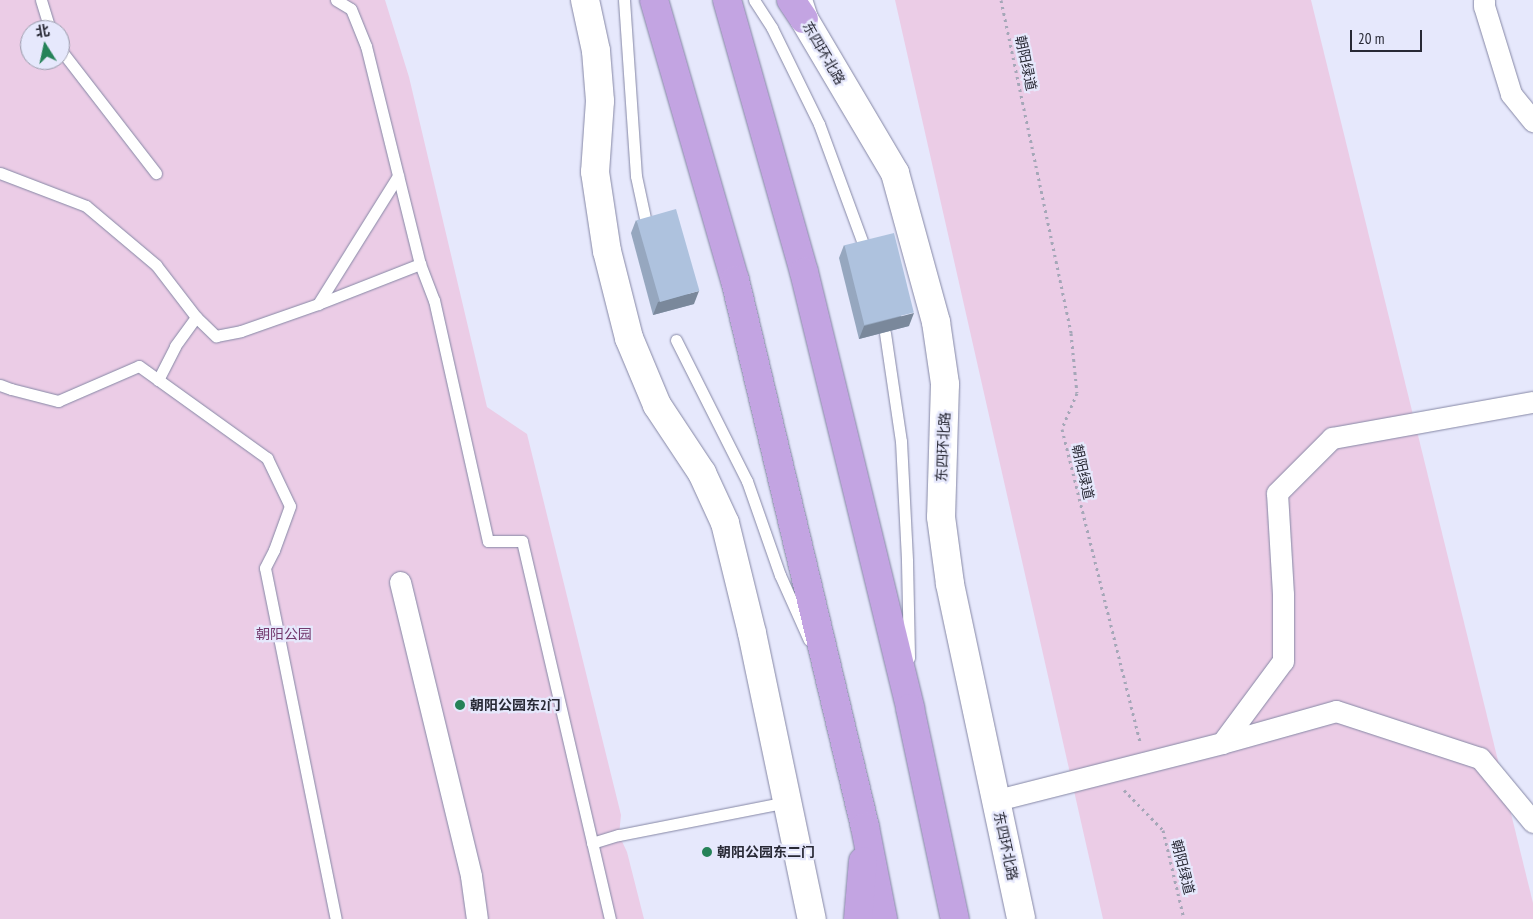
<!DOCTYPE html>
<html>
<head>
<meta charset="utf-8">
<style>
	body { margin:0 }
	#map { position:relative; width:1533px; height:919px; overflow:hidden; background:#e6e8fc; font-family:"PT Sans Narrow","Noto Sans SC",sans-serif }
	div>[style] { position:absolute }
	.green>* { inset:0; background:#ebcce6 }
	.path>* { height:3px; margin-top:-1.5px; transform-origin:0; background:repeating-linear-gradient(90deg,#a5a7b8 0 2.5px,transparent 0 6.5px) }
	.roads { filter:drop-shadow(0 0 1px #8587a5) drop-shadow(0 0 1px #8587a5) }
	.service>* { height:11px; margin:-5.5px; padding:0 5.5px; transform-origin:5.5px; border-radius:5.5px; background:#fff }
	.minor>* { height:21px; margin:-10.5px; padding:0 10.5px; transform-origin:10.5px; border-radius:10.5px; background:#fff }
	.tertiary>* { height:28px; margin:-14px; padding:0 14px; transform-origin:14px; border-radius:14px; background:#fff }
	.trunk>* { height:28px; margin:-14px; padding:0 14px; transform-origin:14px; border-radius:14px; background:#c3a4e2 }
	.wall>* { inset:0; background:#96a7bf }
	.shaded-wall>* { inset:0; background:#7a889b }
	.building>* { inset:0; background:#aec2de; transform-origin:0 0 }
	.dots>* { width:14px; height:14px; translate:-50% -50%; box-sizing:border-box; border:2px solid #e6e8fc; border-radius:50% }
	span { translate:-50% -50%; white-space:nowrap; text-align:center; line-height:1.15; -webkit-text-stroke:4.5px #e6e8fc; paint-order:stroke }
	.street-label { font-size:14px; color:#282935 }
	.park-label { font-size:14px; color:#743a6e }
	.poi-label { font-size:14px; color:#282935; font-weight:700 }
	.left { translate:0 -50%; text-align:left }
	.north { position:absolute; left:20px; top:20px; width:50px; height:50px; box-sizing:border-box; background:#e6e8fc; border:1px solid #9a9cac; border-radius:50%; rotate:350deg; font-size:14px; font-weight:700; line-height:20px; text-align:center; color:#282935 }
	.north::after { content:''; display:block; margin:auto; width:18px; height:22px; background:#258258; clip-path:polygon(50% 0,100% 100%,50% 72%,0 100%) }
	.scale { position:absolute; left:1350px; top:30px; width:72px; height:22px; box-sizing:border-box; border:2px solid #282935; border-top:0; padding-left:6px; font-size:15px; line-height:18px; white-space:nowrap; color:#282935; -webkit-text-stroke:4px #e6e8fc; paint-order:stroke }
</style>
</head>
<body>
<div id="map">
	<div class="green">
		<i style="clip-path:polygon(evenodd,0 0,385px 0,409px 77px,487px 407px,527px 434px,621px 815px,619px 835px,627px 852px,644px 919px,0 919px,0 0,30px 30px,60px 30px,60px 60px,30px 60px,30px 30px)"></i>
		<i style="clip-path:polygon(895px 0,1311px 0,1533px 903px,1533px 919px,1103px 919px)"></i>
	</div>
	<div class="path">
		<i style="left:1001px;top:0;width:340px;rotate:78.1deg"></i>
		<i style="left:1071px;top:333px;width:60px;rotate:84.3deg"></i>
		<i style="left:1077px;top:393px;width:39px;rotate:113deg"></i>
		<i style="left:1062px;top:429px;width:322px;rotate:76deg"></i>
		<i style="left:1124px;top:790px;width:56px;rotate:45.7deg"></i>
		<i style="left:1163px;top:830px;width:91px;rotate:76.7deg"></i>
	</div>
	<div class="roads">
		<div class="service">
			<i style="left:41px;top:0;width:31px;rotate:73deg"></i>
			<i style="left:336px;top:0;width:17px;rotate:31deg"></i>
			<i style="left:351px;top:9px;width:40px;rotate:68deg"></i>
			<i style="left:366px;top:46px;width:225px;rotate:76.1deg"></i>
			<i style="left:420px;top:264px;width:39px;rotate:69deg"></i>
			<i style="left:434px;top:300px;width:247px;rotate:77.4deg"></i>
			<i style="left:488px;top:541px;width:34px"></i>
			<i style="left:522px;top:541px;width:388px;rotate:76.9deg"></i>
			<i style="left:624px;top:0;width:176px;rotate:86.1deg"></i>
			<i style="left:636px;top:176px;width:57px;rotate:77.9deg"></i>
			<i style="left:754px;top:0;width:33px;rotate:57deg"></i>
			<i style="left:772px;top:28px;width:107px;rotate:63.9deg"></i>
			<i style="left:819px;top:124px;width:136px;rotate:69.8deg"></i>
			<i style="left:60px;top:49px;width:157px;rotate:52.3deg"></i>
			<i style="left:0;top:173px;width:92px;rotate:21deg"></i>
			<i style="left:86px;top:206px;width:92px;rotate:40.1deg"></i>
			<i style="left:156px;top:265px;width:66px;rotate:52.4deg"></i>
			<i style="left:196px;top:317px;width:28px;rotate:44deg"></i>
			<i style="left:216px;top:336px;width:25px;rotate:-11deg"></i>
			<i style="left:241px;top:331px;width:82px;rotate:-19.3deg"></i>
			<i style="left:318px;top:304px;width:110px;rotate:-21.4deg"></i>
			<i style="left:318px;top:304px;width:151px;rotate:-58deg"></i>
			<i style="left:885px;top:333px;width:109px;rotate:81.6deg"></i>
			<i style="left:901px;top:441px;width:120px;rotate:87.1deg"></i>
			<i style="left:907px;top:561px;width:97px;rotate:88.8deg"></i>
			<i style="left:676px;top:340px;width:158px;rotate:63.3deg"></i>
			<i style="left:747px;top:481px;width:100px;rotate:70.7deg"></i>
			<i style="left:780px;top:575px;width:71px;rotate:66deg"></i>
			<i style="left:158px;top:380px;width:38px;rotate:-63deg"></i>
			<i style="left:175px;top:346px;width:36px;rotate:-54deg"></i>
			<i style="left:0;top:385px;width:12px;rotate:20deg"></i>
			<i style="left:11px;top:389px;width:49px;rotate:14.3deg"></i>
			<i style="left:58px;top:401px;width:88px;rotate:-23.4deg"></i>
			<i style="left:139px;top:366px;width:158px;rotate:35.7deg"></i>
			<i style="left:267px;top:458px;width:53px;rotate:64.4deg"></i>
			<i style="left:290px;top:506px;width:47px;rotate:110deg"></i>
			<i style="left:274px;top:550px;width:20px;rotate:117deg"></i>
			<i style="left:265px;top:568px;width:358px;rotate:78.6deg"></i>
			<i style="left:592px;top:843px;width:28px;rotate:-17deg"></i>
			<i style="left:619px;top:835px;width:171px;rotate:-11.1deg"></i>
		</div>
		<div class="minor">
			<i style="left:1484px;top:0;width:6px;rotate:90deg"></i>
			<i style="left:1484px;top:6px;width:92px;rotate:72.9deg"></i>
			<i style="left:1511px;top:94px;width:35px;rotate:51deg"></i>
			<i style="left:400px;top:582px;width:302px;rotate:76.4deg"></i>
			<i style="left:471px;top:876px;width:43px;rotate:82.1deg"></i>
			<i style="left:1222px;top:743px;width:118px;rotate:-15.7deg"></i>
			<i style="left:1336px;top:711px;width:151px;rotate:18.1deg"></i>
			<i style="left:1480px;top:758px;width:83px;rotate:50.4deg"></i>
			<i style="left:997px;top:800px;width:232px;rotate:-14.2deg"></i>
			<i style="left:1222px;top:743px;width:102px;rotate:-53.4deg"></i>
			<i style="left:1283px;top:661px;width:67px;rotate:-90deg"></i>
			<i style="left:1283px;top:594px;width:101px;rotate:-93.4deg"></i>
			<i style="left:1277px;top:493px;width:78px;rotate:-45deg"></i>
			<i style="left:1332px;top:438px;width:204px;rotate:-10.2deg"></i>
		</div>
		<div class="tertiary">
			<i style="left:585px;top:0;width:52px;rotate:77.8deg"></i>
			<i style="left:596px;top:51px;width:50px;rotate:85.4deg"></i>
			<i style="left:600px;top:101px;width:71px;rotate:94deg"></i>
			<i style="left:595px;top:172px;width:80px;rotate:81.4deg"></i>
			<i style="left:607px;top:251px;width:90px;rotate:75.8deg"></i>
			<i style="left:629px;top:338px;width:73px;rotate:67.3deg"></i>
			<i style="left:657px;top:405px;width:82px;rotate:56.5deg"></i>
			<i style="left:702px;top:473px;width:55px;rotate:65.3deg"></i>
			<i style="left:725px;top:523px;width:113px;rotate:76.2deg"></i>
			<i style="left:752px;top:633px;width:292px;rotate:78.2deg"></i>
			<i style="left:798px;top:0;width:20px;rotate:72deg"></i>
			<i style="left:804px;top:19px;width:179px;rotate:59.4deg"></i>
			<i style="left:895px;top:173px;width:155px;rotate:74.6deg"></i>
			<i style="left:936px;top:322px;width:63px;rotate:81.7deg"></i>
			<i style="left:945px;top:384px;width:133px;rotate:91.7deg"></i>
			<i style="left:941px;top:517px;width:68px;rotate:82.3deg"></i>
			<i style="left:950px;top:584px;width:342px;rotate:78deg"></i>
		</div>
		<div class="trunk">
			<i style="left:654px;top:0;width:291px;rotate:73.9deg"></i>
			<i style="left:735px;top:280px;width:562px;rotate:76.63deg"></i>
			<i style="left:865px;top:827px;width:94px;rotate:78.9deg"></i>
			<i style="left:727px;top:0;width:283px;rotate:74.2deg"></i>
			<i style="left:804px;top:272px;width:449px;rotate:76.3deg"></i>
			<i style="left:910px;top:708px;width:216px;rotate:78deg"></i>
			<i style="left:791px;top:0;width:23px;rotate:56deg"></i>
			<i style="left:858px;top:919px;width:58px;rotate:-85.1deg"></i>
		</div>
	</div>
	<div class="wall">
		<i style="clip-path:polygon(636px 220px,694px 304px,653px 315px,631px 233px)"></i>
		<i style="clip-path:polygon(844px 245px,909px 326px,859px 339px,839px 258px)"></i>
	</div>
	<div class="shaded-wall">
		<i style="clip-path:polygon(699px 291px,694px 304px,653px 315px,658px 302px)"></i>
		<i style="clip-path:polygon(914px 313px,909px 326px,859px 339px,864px 326px)"></i>
	</div>
	<div class="building">
		<i style="left:676px;top:209px;width:85px;height:41px;rotate:74deg"></i>
		<i style="left:894px;top:233px;width:82px;height:51px;rotate:76deg"></i>
	</div>
	<div class="dots">
		<i style="left:460px;top:705px;background:#258258"></i>
		<i style="left:707px;top:852px;background:#258258"></i>
	</div>
	<div class="street-label">
		<span style="left:824px;top:53px;rotate:60deg">东四环北路</span>
		<span style="left:1026px;top:63px;rotate:78deg">朝阳绿道</span>
		<span style="left:943px;top:447px;rotate:-87deg">东四环北路</span>
		<span style="left:1083px;top:472px;rotate:77deg">朝阳绿道</span>
		<span style="left:1006px;top:846px;rotate:78deg">东四环北路</span>
		<span style="left:1183px;top:867px;rotate:76deg">朝阳绿道</span>
	</div>
	<div class="park-label">
		<span style="left:284px;top:634px">朝阳公园</span>
	</div>
	<div class="poi-label">
		<span class="left" style="left:470px;top:705px">朝阳公园东2门</span>
		<span class="left" style="left:717px;top:852px">朝阳公园东二门</span>
	</div>
	<div class="north">北</div>
	<div class="scale">20 m</div>
</div>
</body>
</html>
